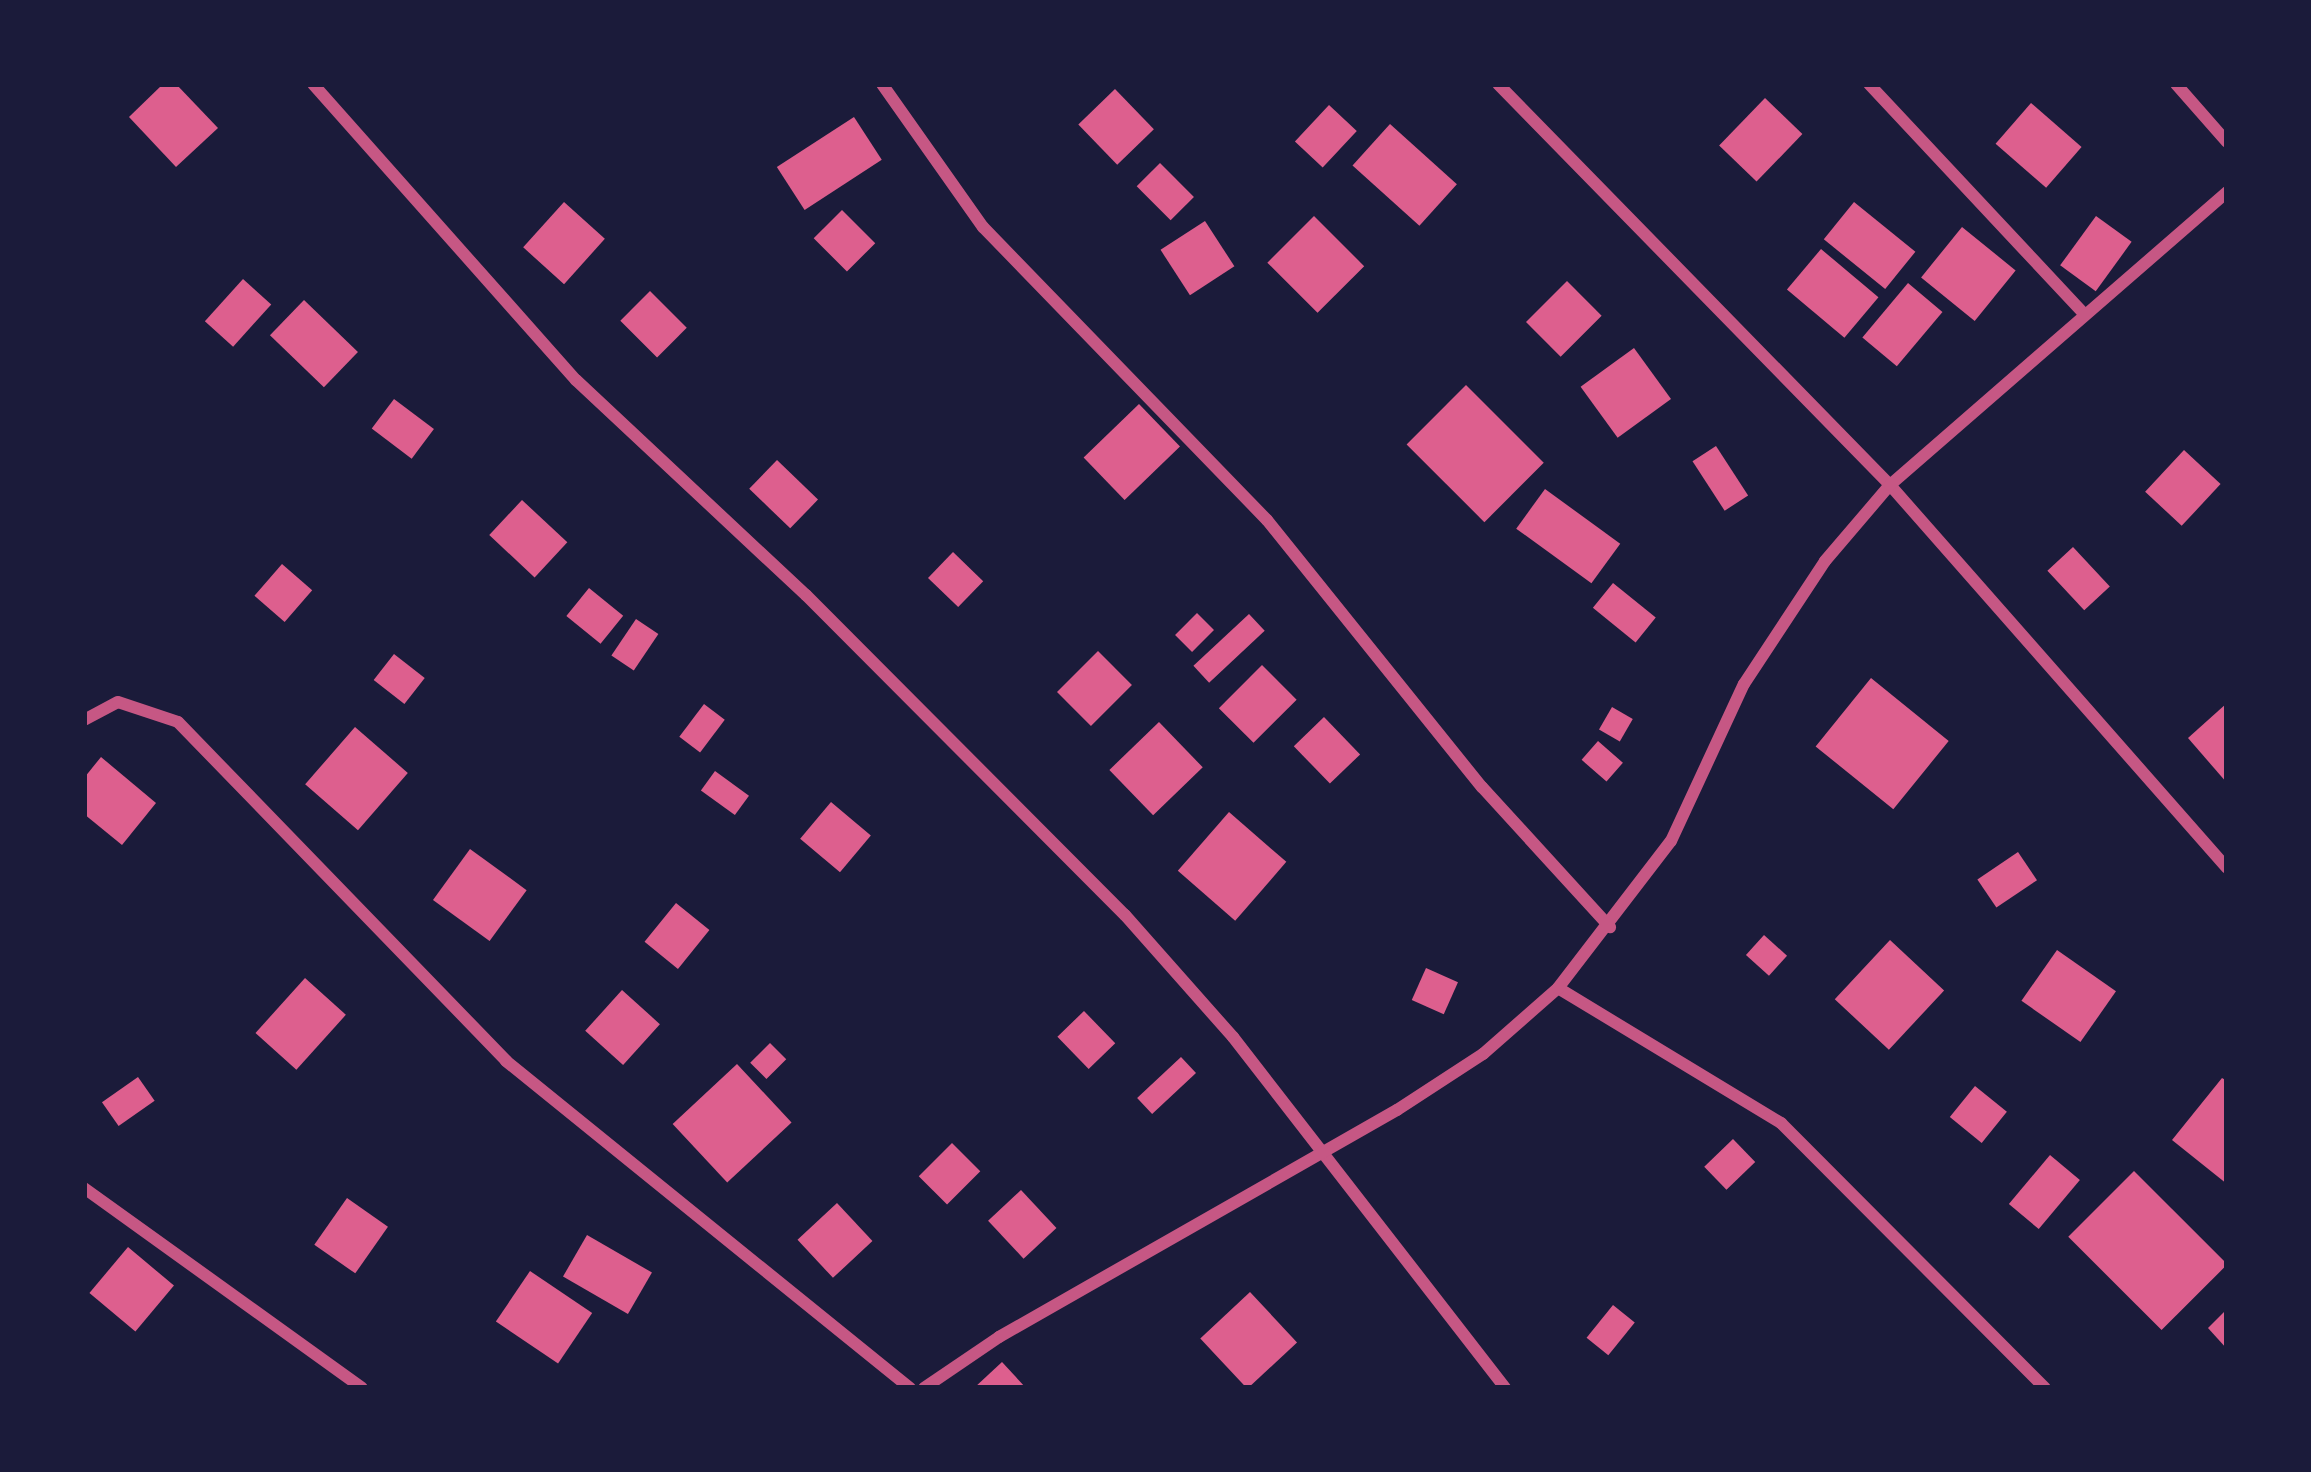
<!DOCTYPE html>
<html>
<head>
<meta charset="utf-8">
<style>
	body { margin:0 }
	#map { position:relative; width:2311px; height:1472px; overflow:hidden; background:#1b1b3a; font-family:"PT Serif",serif }
	div>[style] { position:absolute }
	.building>* { inset:0; background:#dd5f8e; transform-origin:0 0 }
	.minor>* { height:12px; margin:-6px; padding:0 6px; transform-origin:6px; border-radius:6px; background:#c65784 }
	span { translate:-50% -50%; white-space:nowrap; text-align:center; line-height:1.15; -webkit-text-stroke:12px #1b1b3a; paint-order:stroke }
	.frame { position:absolute; inset:0; border:87px solid #1b1b3a; pointer-events:none }
</style>
</head>
<body>
<div id="map">
	<div class="building">
		<i style="clip-path:polygon(163px 84px,176px 84px,218px 128px,176px 167px,129px 117px)"></i>
		<i style="left:1115px;top:89px;width:56px;height:51px;rotate:46deg"></i>
		<i style="left:1765px;top:98px;width:52px;height:66px;rotate:44deg"></i>
		<i style="left:2031px;top:103px;width:67px;height:54px;rotate:41deg"></i>
		<i style="left:1329px;top:105px;width:38px;height:50px;rotate:43deg"></i>
		<i style="left:854px;top:117px;width:51px;height:92px;rotate:57deg"></i>
		<i style="left:1390px;top:124px;width:90px;height:56px;rotate:42deg"></i>
		<i style="left:1160px;top:163px;width:48px;height:33px;rotate:45deg"></i>
		<i style="left:564px;top:202px;width:55px;height:61px;rotate:42deg"></i>
		<i style="left:1854px;top:202px;width:79px;height:48px;rotate:39deg"></i>
		<i style="left:842px;top:210px;width:47px;height:40px;rotate:45deg"></i>
		<i style="left:1314px;top:216px;width:71px;height:66px;rotate:45deg"></i>
		<i style="left:2096px;top:216px;width:44px;height:61px;rotate:36deg"></i>
		<i style="left:1205px;top:221px;width:54px;height:53px;rotate:57deg"></i>
		<i style="left:1962px;top:227px;width:69px;height:65px;rotate:39deg"></i>
		<i style="left:1821px;top:249px;width:75px;height:53px;rotate:40deg"></i>
		<i style="left:243px;top:279px;width:38px;height:57px;rotate:42deg"></i>
		<i style="left:1567px;top:281px;width:49px;height:58px;rotate:45deg"></i>
		<i style="left:1908px;top:283px;width:45px;height:71px;rotate:40deg"></i>
		<i style="left:650px;top:291px;width:52px;height:42px;rotate:45deg"></i>
		<i style="left:304px;top:300px;width:75px;height:49px;rotate:44deg"></i>
		<i style="left:1634px;top:348px;width:63px;height:66px;rotate:54deg"></i>
		<i style="left:1466px;top:385px;width:110px;height:84px;rotate:45deg"></i>
		<i style="left:394px;top:399px;width:50px;height:37px;rotate:37deg"></i>
		<i style="left:1139px;top:404px;width:59px;height:77px;rotate:46deg"></i>
		<i style="left:1716px;top:446px;width:59px;height:28px;rotate:57deg"></i>
		<i style="left:2184px;top:450px;width:50px;height:57px;rotate:43deg"></i>
		<i style="left:777px;top:460px;width:57px;height:40px;rotate:44deg"></i>
		<i style="left:1545px;top:489px;width:93px;height:49px;rotate:36deg"></i>
		<i style="left:522px;top:500px;width:62px;height:48px;rotate:43deg"></i>
		<i style="left:2073px;top:547px;width:54px;height:35px;rotate:47deg"></i>
		<i style="left:953px;top:552px;width:42px;height:36px;rotate:44deg"></i>
		<i style="left:282px;top:564px;width:40px;height:42px;rotate:41deg"></i>
		<i style="left:1613px;top:583px;width:55px;height:32px;rotate:39deg"></i>
		<i style="left:589px;top:588px;width:44px;height:36px;rotate:39deg"></i>
		<i style="left:1197px;top:613px;width:24px;height:31px;rotate:45deg"></i>
		<i style="left:1249px;top:614px;width:23px;height:76px;rotate:47deg"></i>
		<i style="left:636px;top:619px;width:27px;height:44px;rotate:34deg"></i>
		<i style="left:1098px;top:651px;width:48px;height:58px;rotate:45deg"></i>
		<i style="left:394px;top:654px;width:39px;height:33px;rotate:38deg"></i>
		<i style="left:1262px;top:665px;width:49px;height:61px;rotate:45deg"></i>
		<i style="left:1871px;top:678px;width:100px;height:88px;rotate:39deg"></i>
		<i style="clip-path:polygon(2227px 703px,2227px 783px,2188px 738px)"></i>
		<i style="left:704px;top:704px;width:26px;height:41px;rotate:37deg"></i>
		<i style="left:1612px;top:707px;width:24px;height:26px;rotate:30deg"></i>
		<i style="left:1324px;top:717px;width:52px;height:42px;rotate:46deg"></i>
		<i style="left:1159px;top:722px;width:63px;height:69px;rotate:46deg"></i>
		<i style="left:355px;top:727px;width:70px;height:76px;rotate:41deg"></i>
		<i style="left:1598px;top:741px;width:33px;height:25px;rotate:41deg"></i>
		<i style="clip-path:polygon(101px 757px,156px 803px,122px 845px,84px 814px,84px 778px)"></i>
		<i style="left:715px;top:771px;width:42px;height:24px;rotate:36deg"></i>
		<i style="left:831px;top:802px;width:52px;height:48px;rotate:40deg"></i>
		<i style="left:1229px;top:812px;width:76px;height:78px;rotate:41deg"></i>
		<i style="left:470px;top:849px;width:70px;height:63px;rotate:36deg"></i>
		<i style="left:2018px;top:852px;width:34px;height:49px;rotate:56deg"></i>
		<i style="left:676px;top:903px;width:43px;height:50px;rotate:39deg"></i>
		<i style="left:1764px;top:935px;width:31px;height:27px;rotate:42deg"></i>
		<i style="left:1890px;top:940px;width:74px;height:81px;rotate:43deg"></i>
		<i style="left:2057px;top:950px;width:72px;height:62px;rotate:35deg"></i>
		<i style="left:1426px;top:968px;width:35px;height:35px;rotate:24deg"></i>
		<i style="left:305px;top:978px;width:55px;height:74px;rotate:42deg"></i>
		<i style="left:622px;top:990px;width:51px;height:55px;rotate:42deg"></i>
		<i style="left:1084px;top:1011px;width:45px;height:37px;rotate:46deg"></i>
		<i style="left:770px;top:1043px;width:23px;height:28px;rotate:45deg"></i>
		<i style="left:1181px;top:1057px;width:22px;height:60px;rotate:47deg"></i>
		<i style="left:737px;top:1064px;width:80px;height:88px;rotate:47deg"></i>
		<i style="left:138px;top:1077px;width:29px;height:44px;rotate:55deg"></i>
		<i style="clip-path:polygon(2222px 1078px,2227px 1081px,2227px 1184px,2172px 1140px)"></i>
		<i style="left:1975px;top:1086px;width:41px;height:40px;rotate:39deg"></i>
		<i style="left:1733px;top:1139px;width:32px;height:40px;rotate:46deg"></i>
		<i style="left:952px;top:1143px;width:40px;height:47px;rotate:45deg"></i>
		<i style="left:2050px;top:1155px;width:39px;height:64px;rotate:40deg"></i>
		<i style="left:2134px;top:1171px;width:132px;height:93px;rotate:45deg"></i>
		<i style="left:1021px;top:1190px;width:52px;height:45px;rotate:47deg"></i>
		<i style="left:347px;top:1198px;width:50px;height:57px;rotate:35deg"></i>
		<i style="left:837px;top:1203px;width:52px;height:54px;rotate:47deg"></i>
		<i style="left:587px;top:1235px;width:75px;height:48px;rotate:30deg"></i>
		<i style="left:128px;top:1247px;width:60px;height:60px;rotate:40deg"></i>
		<i style="left:530px;top:1271px;width:75px;height:61px;rotate:34deg"></i>
		<i style="left:1250px;top:1292px;width:69px;height:68px;rotate:47deg"></i>
		<i style="left:1613px;top:1305px;width:28px;height:42px;rotate:39deg"></i>
		<i style="clip-path:polygon(2227px 1309px,2227px 1349px,2208px 1328px)"></i>
		<i style="clip-path:polygon(1002px 1362px,1026px 1388px,974px 1388px)"></i>
	</div>
	<div class="minor">
		<i style="left:313px;top:84px;width:396px;rotate:48.4deg"></i>
		<i style="left:576px;top:380px;width:315px;rotate:43.1deg"></i>
		<i style="left:806px;top:595px;width:452px;rotate:45.1deg"></i>
		<i style="left:1125px;top:915px;width:163px;rotate:48.5deg"></i>
		<i style="left:1233px;top:1037px;width:444px;rotate:52.2deg"></i>
		<i style="left:882px;top:84px;width:175px;rotate:54.8deg"></i>
		<i style="left:983px;top:227px;width:408px;rotate:45.9deg"></i>
		<i style="left:1267px;top:520px;width:343px;rotate:51.2deg"></i>
		<i style="left:1482px;top:787px;width:190px;rotate:47.6deg"></i>
		<i style="left:1498px;top:84px;width:561px;rotate:45.65deg"></i>
		<i style="left:1890px;top:485px;width:510px;rotate:48.66deg"></i>
		<i style="left:1869px;top:84px;width:316px;rotate:46.9deg"></i>
		<i style="left:2176px;top:84px;width:77px;rotate:48.7deg"></i>
		<i style="left:84px;top:720px;width:38px;rotate:-28deg"></i>
		<i style="left:118px;top:702px;width:63px;rotate:18.4deg"></i>
		<i style="left:178px;top:722px;width:472px;rotate:45.9deg"></i>
		<i style="left:506px;top:1061px;width:520px;rotate:38.99deg"></i>
		<i style="left:1558px;top:988px;width:261px;rotate:31.2deg"></i>
		<i style="left:1781px;top:1123px;width:374px;rotate:45.1deg"></i>
		<i style="left:84px;top:1188px;width:342px;rotate:35.7deg"></i>
		<i style="left:924px;top:1388px;width:91px;rotate:-34.2deg"></i>
		<i style="left:999px;top:1337px;width:458px;rotate:-29.7deg"></i>
		<i style="left:1397px;top:1110px;width:103px;rotate:-33.1deg"></i>
		<i style="left:1483px;top:1054px;width:100px;rotate:-41.3deg"></i>
		<i style="left:1558px;top:988px;width:185px;rotate:-52.5deg"></i>
		<i style="left:1671px;top:841px;width:173px;rotate:-65.1deg"></i>
		<i style="left:1744px;top:684px;width:147px;rotate:-56.6deg"></i>
		<i style="left:1825px;top:561px;width:100px;rotate:-49.5deg"></i>
		<i style="left:1890px;top:485px;width:447px;rotate:-41deg"></i>
	</div>
	<div class="frame"></div>
</div>
</body>
</html>
